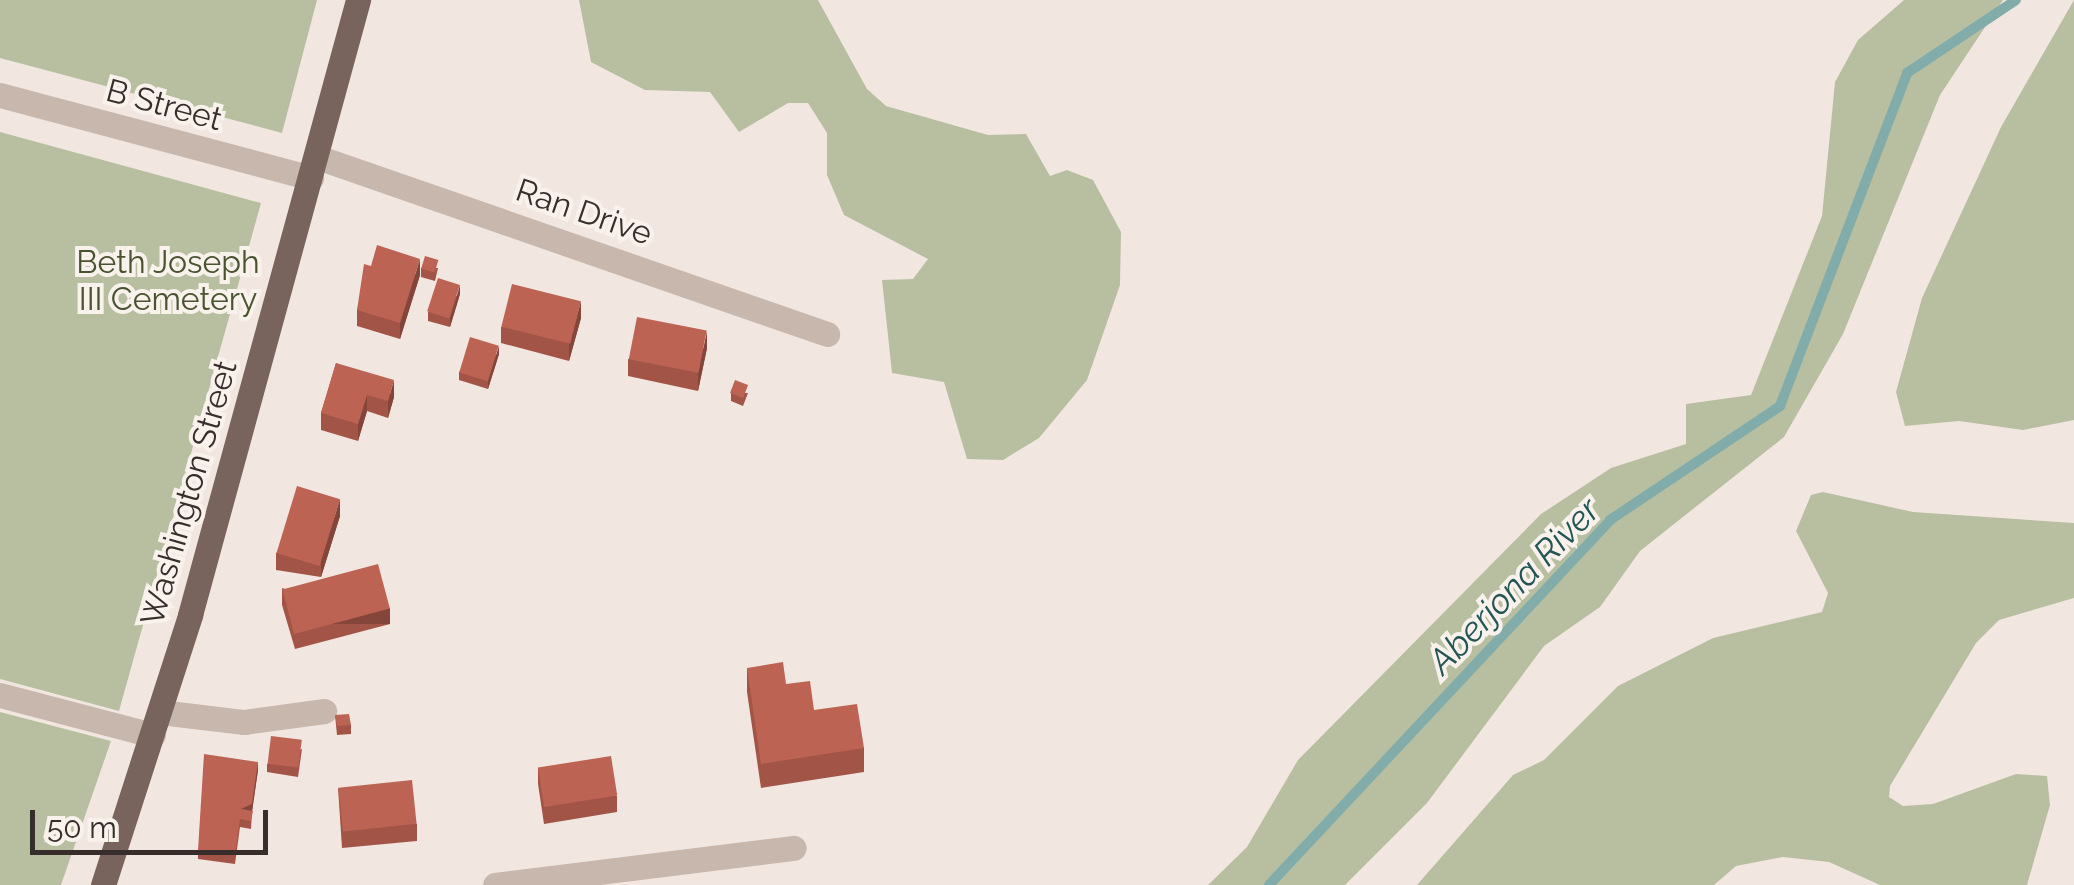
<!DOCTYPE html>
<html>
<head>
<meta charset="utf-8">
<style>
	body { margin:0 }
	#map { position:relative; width:2074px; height:885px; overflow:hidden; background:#f1e7e0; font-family:Raleway,sans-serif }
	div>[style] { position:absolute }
	.green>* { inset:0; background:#b8bfa1 }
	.stream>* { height:10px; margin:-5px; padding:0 5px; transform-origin:5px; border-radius:5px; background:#81acaa }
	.minor>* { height:25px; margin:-12.5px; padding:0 12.5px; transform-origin:12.5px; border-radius:12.5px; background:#c8b7ad }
	.major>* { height:25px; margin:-12.5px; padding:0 12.5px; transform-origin:12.5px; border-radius:12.5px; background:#78645d }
	.wall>* { inset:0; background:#a25547 }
	.shaded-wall>* { inset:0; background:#84453a; transform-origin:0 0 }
	.building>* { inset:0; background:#bc6353; transform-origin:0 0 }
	span { translate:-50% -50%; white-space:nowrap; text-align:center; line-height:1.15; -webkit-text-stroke:8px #f9f2ec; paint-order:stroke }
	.street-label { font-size:32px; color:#372d2b }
	.park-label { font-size:32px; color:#4a5330 }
	.water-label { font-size:35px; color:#235554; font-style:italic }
	.scale { position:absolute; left:30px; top:810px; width:238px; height:45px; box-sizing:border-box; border:5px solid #372d2b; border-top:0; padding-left:12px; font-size:30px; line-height:35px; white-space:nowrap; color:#372d2b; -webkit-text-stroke:8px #f9f2ec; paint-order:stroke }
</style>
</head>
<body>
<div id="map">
	<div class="green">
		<i style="clip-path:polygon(0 0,317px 0,282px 133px,0 58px)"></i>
		<i style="clip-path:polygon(579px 0,818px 0,867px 89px,886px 106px,988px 135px,1026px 134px,1050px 176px,1067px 170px,1093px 180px,1121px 232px,1120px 285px,1087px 380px,1039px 438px,1003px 460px,967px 459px,944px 382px,892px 373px,882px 280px,913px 279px,928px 259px,844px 215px,827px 175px,827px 133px,808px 103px,788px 103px,739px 132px,710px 92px,645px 90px,591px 62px)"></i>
		<i style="clip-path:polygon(1904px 0,2003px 0,1940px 95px,1843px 334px,1784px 437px,1640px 551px,1600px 607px,1544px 646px,1427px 803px,1345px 885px,1208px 885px,1247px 847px,1298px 760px,1541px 514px,1611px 468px,1686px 444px,1686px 404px,1751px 395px,1822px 216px,1835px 82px,1858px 40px)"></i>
		<i style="clip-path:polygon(2074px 0,2074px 420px,2023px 430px,1959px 421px,1905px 426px,1896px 392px,1922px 298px,2001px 127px)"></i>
		<i style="clip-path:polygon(0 132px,261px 203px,119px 711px,0 679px)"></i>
		<i style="clip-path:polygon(1823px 492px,1913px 512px,2074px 523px,2074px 598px,1999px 620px,1976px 643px,1890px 786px,1889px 797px,1903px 806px,1933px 804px,2016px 774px,2047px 776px,2050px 805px,2027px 885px,1880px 885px,1829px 862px,1783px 857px,1736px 866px,1714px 885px,1417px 885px,1513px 775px,1544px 760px,1618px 686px,1713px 638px,1822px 612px,1828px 593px,1796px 531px,1811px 495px)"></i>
		<i style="clip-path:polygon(0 712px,111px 741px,61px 885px,0 885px)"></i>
	</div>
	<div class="stream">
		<i style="left:1269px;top:885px;width:500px;rotate:-46.9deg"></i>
		<i style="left:1610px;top:520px;width:205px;rotate:-33.8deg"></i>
		<i style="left:1780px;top:406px;width:356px;rotate:-69.1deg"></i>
		<i style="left:1907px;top:73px;width:131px;rotate:-33.8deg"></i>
	</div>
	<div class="minor">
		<i style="left:0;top:95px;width:322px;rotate:14.9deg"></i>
		<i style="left:317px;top:157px;width:540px;rotate:19.14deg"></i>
		<i style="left:0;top:695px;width:158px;rotate:14.7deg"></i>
		<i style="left:160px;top:712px;width:85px;rotate:6.8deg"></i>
		<i style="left:244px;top:722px;width:81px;rotate:-7.8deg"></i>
		<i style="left:495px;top:885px;width:301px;rotate:-7.1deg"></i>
	</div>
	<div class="major">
		<i style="left:103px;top:885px;width:284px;rotate:-72.1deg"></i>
		<i style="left:190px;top:615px;width:638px;rotate:-74.72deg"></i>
	</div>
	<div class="wall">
		<i style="clip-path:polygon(371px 266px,420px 275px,400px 339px,357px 326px,357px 310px)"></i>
		<i style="clip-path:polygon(421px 268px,438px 268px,435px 281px,421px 277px)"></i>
		<i style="clip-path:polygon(460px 294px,450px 327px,428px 321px,428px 312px)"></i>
		<i style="clip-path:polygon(581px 318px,569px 361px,501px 343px,501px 327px)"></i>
		<i style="clip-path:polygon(707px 348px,698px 391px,628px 376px,628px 359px)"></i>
		<i style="clip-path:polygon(499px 354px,488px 389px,459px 380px,459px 372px)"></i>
		<i style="clip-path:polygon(336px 363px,394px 397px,388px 418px,367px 411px,358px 441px,321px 430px,321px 413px)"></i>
		<i style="clip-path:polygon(731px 393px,748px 393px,743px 406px,731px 401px)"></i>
		<i style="clip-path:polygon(340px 516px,321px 577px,276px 570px,276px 553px)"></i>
		<i style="clip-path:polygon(282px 588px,390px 624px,295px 649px,282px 605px)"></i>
		<i style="clip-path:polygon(747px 668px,786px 684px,814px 710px,864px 748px,864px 772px,761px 788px,747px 692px)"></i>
		<i style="clip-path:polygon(335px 715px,351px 725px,351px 734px,337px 735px)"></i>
		<i style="clip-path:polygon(302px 749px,298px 777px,267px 772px,267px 764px)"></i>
		<i style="clip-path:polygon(538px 768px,617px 796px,617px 812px,544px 824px,538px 784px)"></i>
		<i style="clip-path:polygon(258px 770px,252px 811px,251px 829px,240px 827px,235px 864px,198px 859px,198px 850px)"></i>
		<i style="clip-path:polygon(338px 788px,417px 824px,417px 841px,342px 848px)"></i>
	</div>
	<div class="shaded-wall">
		<i style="clip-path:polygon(420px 259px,420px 275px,400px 339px,400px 323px)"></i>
		<i style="clip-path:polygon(460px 285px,460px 294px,450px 327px,450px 319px)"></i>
		<i style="clip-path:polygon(581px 301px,581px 318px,569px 361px,569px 344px)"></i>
		<i style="clip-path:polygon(707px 331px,707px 348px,698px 391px,698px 374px)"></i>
		<i style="clip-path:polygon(499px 346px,499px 354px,488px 389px,488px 380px)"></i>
		<i style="clip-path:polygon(394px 380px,394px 397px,388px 418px,388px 401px)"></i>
		<i style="clip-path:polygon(367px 395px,367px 411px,358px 441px,358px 424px)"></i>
		<i style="clip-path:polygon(340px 499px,340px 516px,321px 577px,321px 560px)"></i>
		<i style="left:390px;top:608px;width:16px;height:98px;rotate:90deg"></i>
		<i style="clip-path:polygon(258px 762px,258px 770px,252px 812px,241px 809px)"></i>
	</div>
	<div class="building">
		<i style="clip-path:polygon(377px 245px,420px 259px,400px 323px,357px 310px,364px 264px,371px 266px)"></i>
		<i style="left:425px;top:256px;width:14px;height:13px;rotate:17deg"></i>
		<i style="left:438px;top:278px;width:23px;height:35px;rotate:18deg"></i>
		<i style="left:512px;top:284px;width:71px;height:44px;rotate:14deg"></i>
		<i style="left:637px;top:317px;width:71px;height:43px;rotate:11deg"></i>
		<i style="left:470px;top:337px;width:30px;height:37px;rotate:17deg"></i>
		<i style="clip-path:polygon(336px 363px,394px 380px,388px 401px,367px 395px,358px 424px,321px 413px)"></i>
		<i style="left:735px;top:380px;width:14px;height:14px;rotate:21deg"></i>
		<i style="left:297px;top:486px;width:45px;height:70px;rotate:17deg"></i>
		<i style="left:378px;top:564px;width:46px;height:99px;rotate:75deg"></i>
		<i style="clip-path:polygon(783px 662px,786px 684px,810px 681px,814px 710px,857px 704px,864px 748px,761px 764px,747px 668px)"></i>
		<i style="clip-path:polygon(349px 714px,351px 725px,337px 726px,335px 715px)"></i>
		<i style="left:271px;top:736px;width:31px;height:28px;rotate:7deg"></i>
		<i style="clip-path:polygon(204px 754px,258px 762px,252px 804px,241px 809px,253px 811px,251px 821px,240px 819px,235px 855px,198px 850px)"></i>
		<i style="left:611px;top:756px;width:40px;height:74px;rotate:81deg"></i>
		<i style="left:412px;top:780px;width:44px;height:74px;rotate:84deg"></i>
	</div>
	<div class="street-label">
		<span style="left:164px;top:105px;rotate:15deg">B Street</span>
		<span style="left:584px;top:212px;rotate:19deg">Ran Drive</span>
		<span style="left:189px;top:493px;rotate:-74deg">Washington Street</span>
	</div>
	<div class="park-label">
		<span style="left:168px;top:281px">Beth Joseph<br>III Cemetery</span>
	</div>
	<div class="water-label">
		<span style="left:1514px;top:586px;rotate:-46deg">Aberjona River</span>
	</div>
	<div class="scale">50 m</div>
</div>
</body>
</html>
